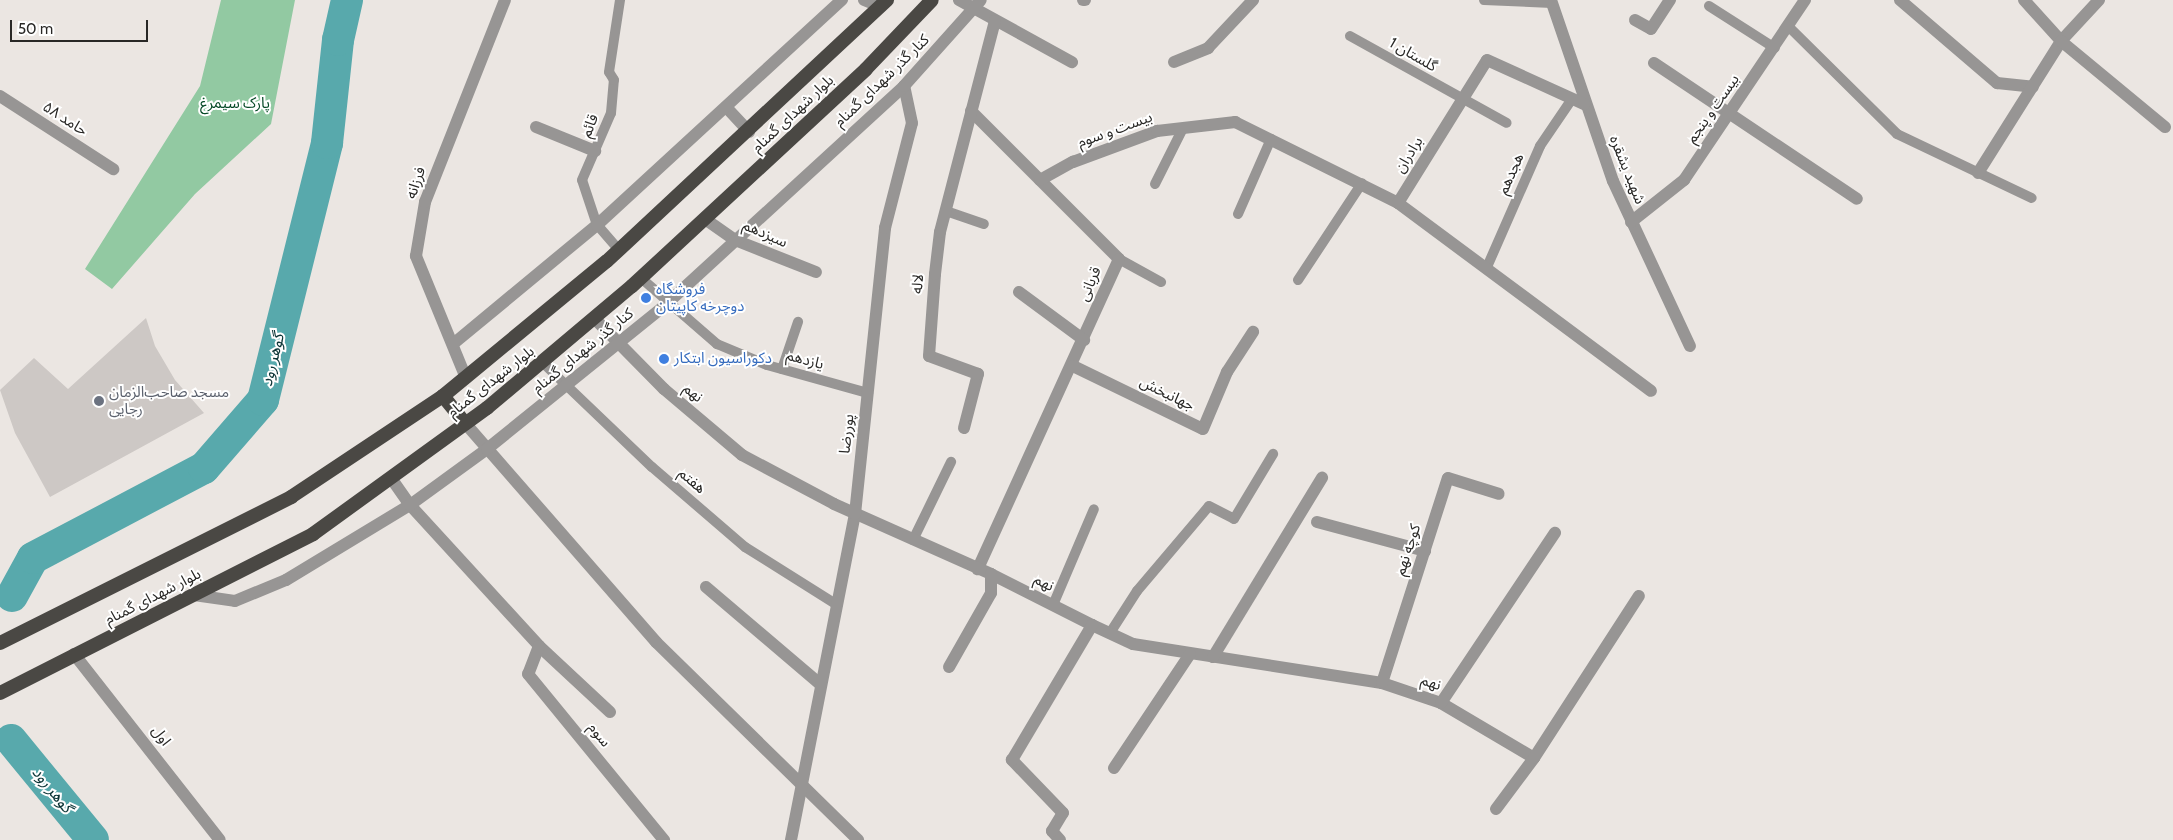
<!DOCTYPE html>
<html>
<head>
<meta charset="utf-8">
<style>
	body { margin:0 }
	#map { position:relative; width:2173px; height:840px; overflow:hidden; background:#ebe6e2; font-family:Cabin,"Noto Sans Arabic",sans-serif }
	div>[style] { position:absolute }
	.green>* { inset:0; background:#92c9a2 }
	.river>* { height:32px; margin:-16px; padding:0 16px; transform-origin:16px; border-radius:16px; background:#58a9ac }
	.building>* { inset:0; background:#cdc8c5 }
	.service>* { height:10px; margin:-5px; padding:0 5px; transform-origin:5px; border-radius:5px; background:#979594 }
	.minor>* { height:12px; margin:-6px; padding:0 6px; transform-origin:6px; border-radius:6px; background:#979594 }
	.tertiary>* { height:12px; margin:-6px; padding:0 6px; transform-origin:6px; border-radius:6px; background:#979594 }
	.trunk>* { height:14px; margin:-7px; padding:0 7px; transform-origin:7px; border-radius:7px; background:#4a4844 }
	.dots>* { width:14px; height:14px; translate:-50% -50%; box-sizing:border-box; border:2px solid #fff; border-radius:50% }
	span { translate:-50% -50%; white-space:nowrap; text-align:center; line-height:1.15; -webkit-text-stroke:4px #fff; paint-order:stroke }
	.street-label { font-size:15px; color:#292826 }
	.park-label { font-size:15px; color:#054926 }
	.shop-label { font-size:15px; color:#366cbe }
	.left { translate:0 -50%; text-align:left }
	.worship-label { font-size:15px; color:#5b616d }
	.water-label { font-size:16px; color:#0d3537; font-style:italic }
	.scale { position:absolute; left:10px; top:20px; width:138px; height:22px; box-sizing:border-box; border:2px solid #292826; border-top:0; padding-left:6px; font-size:15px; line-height:18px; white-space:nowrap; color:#292826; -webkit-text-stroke:4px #fff; paint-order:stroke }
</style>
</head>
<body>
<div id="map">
	<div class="green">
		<i style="clip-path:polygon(221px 0,295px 0,271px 124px,195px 194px,112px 289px,85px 269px,200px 86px)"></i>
	</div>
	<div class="river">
		<i style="left:12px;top:596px;width:43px;rotate:-61.1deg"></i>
		<i style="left:33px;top:558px;width:193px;rotate:-27.8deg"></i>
		<i style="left:204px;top:468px;width:90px;rotate:-49.1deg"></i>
		<i style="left:263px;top:400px;width:265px;rotate:-76deg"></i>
		<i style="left:327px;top:143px;width:104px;rotate:-83.9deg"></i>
		<i style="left:338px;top:40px;width:41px;rotate:-77.3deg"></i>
		<i style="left:11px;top:740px;width:129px;rotate:50.6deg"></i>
	</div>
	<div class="building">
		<i style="clip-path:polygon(146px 318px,155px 346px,175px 380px,204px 413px,50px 497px,15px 433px,0 390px,34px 358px,68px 389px)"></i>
	</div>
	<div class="service">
		<i style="left:1484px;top:0;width:68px;rotate:2.5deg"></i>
		<i style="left:1709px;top:6px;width:78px;rotate:32.5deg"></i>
		<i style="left:1789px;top:27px;width:152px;rotate:44.7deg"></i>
		<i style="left:1897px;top:134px;width:149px;rotate:25.4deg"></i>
		<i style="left:1350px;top:36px;width:179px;rotate:29deg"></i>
		<i style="left:1155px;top:184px;width:63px;rotate:-63.4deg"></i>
		<i style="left:946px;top:211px;width:40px;rotate:18.9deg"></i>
		<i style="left:1238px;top:214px;width:82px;rotate:-66.3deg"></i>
		<i style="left:619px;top:250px;width:33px;rotate:-131deg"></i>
		<i style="left:597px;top:225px;width:47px;rotate:-108.4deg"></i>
		<i style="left:582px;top:180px;width:73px;rotate:-66.6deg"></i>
		<i style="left:611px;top:113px;width:33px;rotate:-85deg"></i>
		<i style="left:614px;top:80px;width:9px;rotate:-122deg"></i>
		<i style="left:609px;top:72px;width:73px;rotate:-81.3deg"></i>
		<i style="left:1119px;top:259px;width:48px;rotate:28.7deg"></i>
		<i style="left:1487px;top:267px;width:132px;rotate:-66.3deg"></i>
		<i style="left:1540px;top:146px;width:57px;rotate:-55.8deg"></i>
		<i style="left:641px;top:278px;width:101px;rotate:41deg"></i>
		<i style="left:717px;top:344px;width:54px;rotate:22.8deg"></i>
		<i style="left:767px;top:365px;width:105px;rotate:15.5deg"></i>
		<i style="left:1298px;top:280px;width:116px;rotate:-56.6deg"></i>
		<i style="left:542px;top:362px;width:152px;rotate:43.7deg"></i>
		<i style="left:652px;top:467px;width:123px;rotate:40.7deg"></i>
		<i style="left:745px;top:547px;width:109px;rotate:32.2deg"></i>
		<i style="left:782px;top:369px;width:50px;rotate:-71.2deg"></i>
		<i style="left:913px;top:540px;width:87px;rotate:-64deg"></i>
		<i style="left:1053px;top:605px;width:104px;rotate:-66.9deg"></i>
		<i style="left:1110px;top:633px;width:50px;rotate:-57.3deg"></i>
		<i style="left:1137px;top:591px;width:111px;rotate:-49.7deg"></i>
		<i style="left:1209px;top:506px;width:28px;rotate:27deg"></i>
		<i style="left:1234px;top:519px;width:76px;rotate:-59deg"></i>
	</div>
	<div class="minor">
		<i style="left:864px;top:0;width:18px;rotate:22deg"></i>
		<i style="left:959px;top:0;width:129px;rotate:28.8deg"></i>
		<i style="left:1083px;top:0;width:2px"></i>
		<i style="left:1551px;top:0;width:191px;rotate:71.1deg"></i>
		<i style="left:1613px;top:181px;width:182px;rotate:65deg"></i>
		<i style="left:1900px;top:0;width:128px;rotate:40.6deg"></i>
		<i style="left:1997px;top:83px;width:36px;rotate:6deg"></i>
		<i style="left:2024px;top:0;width:55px;rotate:47.9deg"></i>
		<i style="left:2061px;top:41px;width:56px;rotate:-47.2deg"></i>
		<i style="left:1635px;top:20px;width:18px;rotate:29deg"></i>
		<i style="left:1651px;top:29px;width:35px;rotate:-57deg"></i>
		<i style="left:1174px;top:62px;width:37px;rotate:-22deg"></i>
		<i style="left:1208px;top:48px;width:66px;rotate:-46.8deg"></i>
		<i style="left:1654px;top:63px;width:244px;rotate:33.8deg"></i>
		<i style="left:0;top:96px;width:135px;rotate:32.9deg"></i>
		<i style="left:726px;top:107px;width:34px;rotate:47deg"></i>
		<i style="left:971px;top:111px;width:209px;rotate:45deg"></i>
		<i style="left:1119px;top:259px;width:341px;rotate:114.5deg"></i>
		<i style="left:536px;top:127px;width:64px;rotate:22.1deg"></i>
		<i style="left:1978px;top:173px;width:156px;rotate:-57.8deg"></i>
		<i style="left:2061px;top:41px;width:135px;rotate:39.6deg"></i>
		<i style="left:1040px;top:180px;width:38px;rotate:-29deg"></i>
		<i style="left:1073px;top:162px;width:90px;rotate:-20.3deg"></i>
		<i style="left:1157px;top:131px;width:79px;rotate:-6.6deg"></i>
		<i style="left:1235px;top:122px;width:182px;rotate:26.4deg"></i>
		<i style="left:1398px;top:203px;width:315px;rotate:36.6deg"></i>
		<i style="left:1398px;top:203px;width:168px;rotate:-58.1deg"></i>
		<i style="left:1487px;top:60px;width:107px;rotate:24.4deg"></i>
		<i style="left:705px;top:219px;width:37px;rotate:35deg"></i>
		<i style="left:735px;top:240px;width:87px;rotate:21.6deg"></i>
		<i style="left:1631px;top:222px;width:68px;rotate:-38.4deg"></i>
		<i style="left:1684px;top:180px;width:217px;rotate:-56.1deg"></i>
		<i style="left:1019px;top:292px;width:81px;rotate:36.4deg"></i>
		<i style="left:594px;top:318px;width:100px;rotate:45.4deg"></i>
		<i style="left:664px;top:389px;width:102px;rotate:40.2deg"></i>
		<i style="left:742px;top:455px;width:104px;rotate:28deg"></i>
		<i style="left:834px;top:504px;width:172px;rotate:24deg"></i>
		<i style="left:991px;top:574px;width:113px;rotate:26.8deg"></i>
		<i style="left:1092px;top:625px;width:45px;rotate:24.9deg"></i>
		<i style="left:1133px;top:644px;width:252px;rotate:8.9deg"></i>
		<i style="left:1382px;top:683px;width:62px;rotate:18.7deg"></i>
		<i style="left:1441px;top:703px;width:108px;rotate:30.6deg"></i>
		<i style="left:1073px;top:366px;width:144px;rotate:25.9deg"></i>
		<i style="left:1203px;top:429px;width:62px;rotate:-67.2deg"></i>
		<i style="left:1227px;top:372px;width:48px;rotate:-57deg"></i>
		<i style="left:466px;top:378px;width:132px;rotate:-112.3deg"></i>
		<i style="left:416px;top:256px;width:55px;rotate:-80.5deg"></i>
		<i style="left:425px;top:202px;width:217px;rotate:-68.4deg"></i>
		<i style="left:465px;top:423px;width:291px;rotate:48.9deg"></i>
		<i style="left:656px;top:642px;width:283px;rotate:44.4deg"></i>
		<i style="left:964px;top:428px;width:56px;rotate:-75.5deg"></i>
		<i style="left:978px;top:374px;width:52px;rotate:-159.8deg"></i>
		<i style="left:929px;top:356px;width:82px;rotate:-85.8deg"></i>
		<i style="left:935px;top:274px;width:42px;rotate:-83.2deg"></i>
		<i style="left:940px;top:232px;width:218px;rotate:-75.4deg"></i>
		<i style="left:391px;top:478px;width:33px;rotate:55deg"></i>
		<i style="left:410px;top:505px;width:191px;rotate:47.5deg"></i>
		<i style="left:539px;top:646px;width:97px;rotate:42.9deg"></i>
		<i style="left:1317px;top:522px;width:112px;rotate:15deg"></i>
		<i style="left:706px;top:587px;width:151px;rotate:40.4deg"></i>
		<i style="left:539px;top:646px;width:30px;rotate:111deg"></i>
		<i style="left:528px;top:674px;width:215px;rotate:50.7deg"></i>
		<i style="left:74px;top:654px;width:236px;rotate:51.9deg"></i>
		<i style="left:1213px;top:657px;width:210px;rotate:-58.7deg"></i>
		<i style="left:949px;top:667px;width:85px;rotate:-60.4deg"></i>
		<i style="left:991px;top:593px;width:19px;rotate:-90deg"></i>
		<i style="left:1382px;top:683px;width:215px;rotate:-72.2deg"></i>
		<i style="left:1448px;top:478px;width:53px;rotate:17.4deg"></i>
		<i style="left:1441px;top:703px;width:205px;rotate:-56.2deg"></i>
		<i style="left:1114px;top:768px;width:137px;rotate:-56.3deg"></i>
		<i style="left:1496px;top:809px;width:64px;rotate:-53.3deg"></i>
		<i style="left:1534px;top:758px;width:193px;rotate:-57.1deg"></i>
		<i style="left:791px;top:840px;width:332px;rotate:-78.9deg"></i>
		<i style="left:855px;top:514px;width:288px;rotate:-84deg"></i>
		<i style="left:885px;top:228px;width:108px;rotate:-75.6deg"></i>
		<i style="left:912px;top:123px;width:38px;rotate:-102deg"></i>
		<i style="left:1060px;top:840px;width:12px;rotate:-132deg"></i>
		<i style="left:1052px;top:831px;width:21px;rotate:-59deg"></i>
		<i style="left:1063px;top:813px;width:74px;rotate:-133.9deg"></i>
		<i style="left:1012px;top:760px;width:157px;rotate:-59.3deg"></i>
	</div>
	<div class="tertiary">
		<i style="left:453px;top:344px;width:187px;rotate:-39.6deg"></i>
		<i style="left:597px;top:225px;width:333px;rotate:-42.6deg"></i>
		<i style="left:194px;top:595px;width:41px;rotate:8.3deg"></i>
		<i style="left:235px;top:601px;width:55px;rotate:-22.4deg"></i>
		<i style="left:286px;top:580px;width:145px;rotate:-31.2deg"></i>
		<i style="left:410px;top:505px;width:95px;rotate:-36deg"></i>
		<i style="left:487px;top:449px;width:226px;rotate:-38.9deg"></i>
		<i style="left:663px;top:307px;width:327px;rotate:-42.5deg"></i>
		<i style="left:904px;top:86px;width:115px;rotate:-48.2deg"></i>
	</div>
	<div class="trunk">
		<i style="left:443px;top:396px;width:35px;rotate:51deg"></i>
		<i style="left:0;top:643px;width:326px;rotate:-26.6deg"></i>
		<i style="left:291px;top:497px;width:182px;rotate:-33.6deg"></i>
		<i style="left:443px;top:396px;width:212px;rotate:-39.5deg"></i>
		<i style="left:607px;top:261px;width:383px;rotate:-43deg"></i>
		<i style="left:0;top:693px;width:351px;rotate:-26.9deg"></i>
		<i style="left:313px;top:534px;width:215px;rotate:-35.9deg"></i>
		<i style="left:487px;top:408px;width:189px;rotate:-40.1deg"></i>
		<i style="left:632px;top:286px;width:319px;rotate:-42.8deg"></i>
		<i style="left:866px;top:69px;width:95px;rotate:-46.3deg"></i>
	</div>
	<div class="dots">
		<i style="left:646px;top:298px;background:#3f7fe0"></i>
		<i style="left:664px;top:359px;background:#3f7fe0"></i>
		<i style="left:99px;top:401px;background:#6b7280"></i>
	</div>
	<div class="street-label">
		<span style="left:1413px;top:55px;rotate:30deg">گلستان 1</span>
		<span style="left:882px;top:81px;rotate:-44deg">کنار گذر شهدای گمنام</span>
		<span style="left:1713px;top:109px;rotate:-55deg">بیست و پنجم</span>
		<span style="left:793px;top:114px;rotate:-43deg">بلوار شهدای گمنام</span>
		<span style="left:65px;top:119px;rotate:33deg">حامد ۵۸</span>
		<span style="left:590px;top:126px;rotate:-69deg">قائم</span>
		<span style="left:1115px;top:130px;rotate:-20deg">بیست و سوم</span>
		<span style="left:1409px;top:155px;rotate:-58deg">برادران</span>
		<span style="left:1627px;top:170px;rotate:68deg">شهید یشقره</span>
		<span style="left:1511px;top:174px;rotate:-66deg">هجدهم</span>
		<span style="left:416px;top:183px;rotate:-71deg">فرزانه</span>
		<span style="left:765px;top:234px;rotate:24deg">سیزدهم</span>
		<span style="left:918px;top:284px;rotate:-85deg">لاله</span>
		<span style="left:1090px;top:284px;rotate:-67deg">قربانی</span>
		<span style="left:583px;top:351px;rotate:-39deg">کنار گذر شهدای گمنام</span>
		<span style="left:805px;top:360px;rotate:15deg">یازدهم</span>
		<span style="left:491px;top:382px;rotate:-38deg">بلوار شهدای گمنام</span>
		<span style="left:693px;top:393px;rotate:40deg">نهم</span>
		<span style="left:1167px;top:394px;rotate:26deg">جهانبخش</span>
		<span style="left:847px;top:434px;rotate:-84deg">پوررضا</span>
		<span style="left:692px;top:481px;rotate:41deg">هفتم</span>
		<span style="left:1408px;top:550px;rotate:-72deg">کوچه نهم</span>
		<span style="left:1044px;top:583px;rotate:27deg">نهم</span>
		<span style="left:153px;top:597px;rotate:-27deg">بلوار شهدای گمنام</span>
		<span style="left:1431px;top:683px;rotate:19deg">نهم</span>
		<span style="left:599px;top:735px;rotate:51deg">سوم</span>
		<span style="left:161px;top:736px;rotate:53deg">اول</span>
	</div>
	<div class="park-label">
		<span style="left:235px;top:104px">پارک سیمرغ</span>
	</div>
	<div class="shop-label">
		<span class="left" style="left:656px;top:298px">فروشگاه<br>دوچرخه کاپیتان</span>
		<span class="left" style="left:674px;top:359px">دکوراسیون ابتکار</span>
	</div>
	<div class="worship-label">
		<span class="left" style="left:109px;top:401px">مسجد صاحب‌الزمان<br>رجایی</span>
	</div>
	<div class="water-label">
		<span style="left:273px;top:360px;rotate:-76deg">گوهر رود</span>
		<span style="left:52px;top:790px;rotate:51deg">گوهر رود</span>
	</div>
	<div class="scale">50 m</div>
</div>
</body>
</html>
